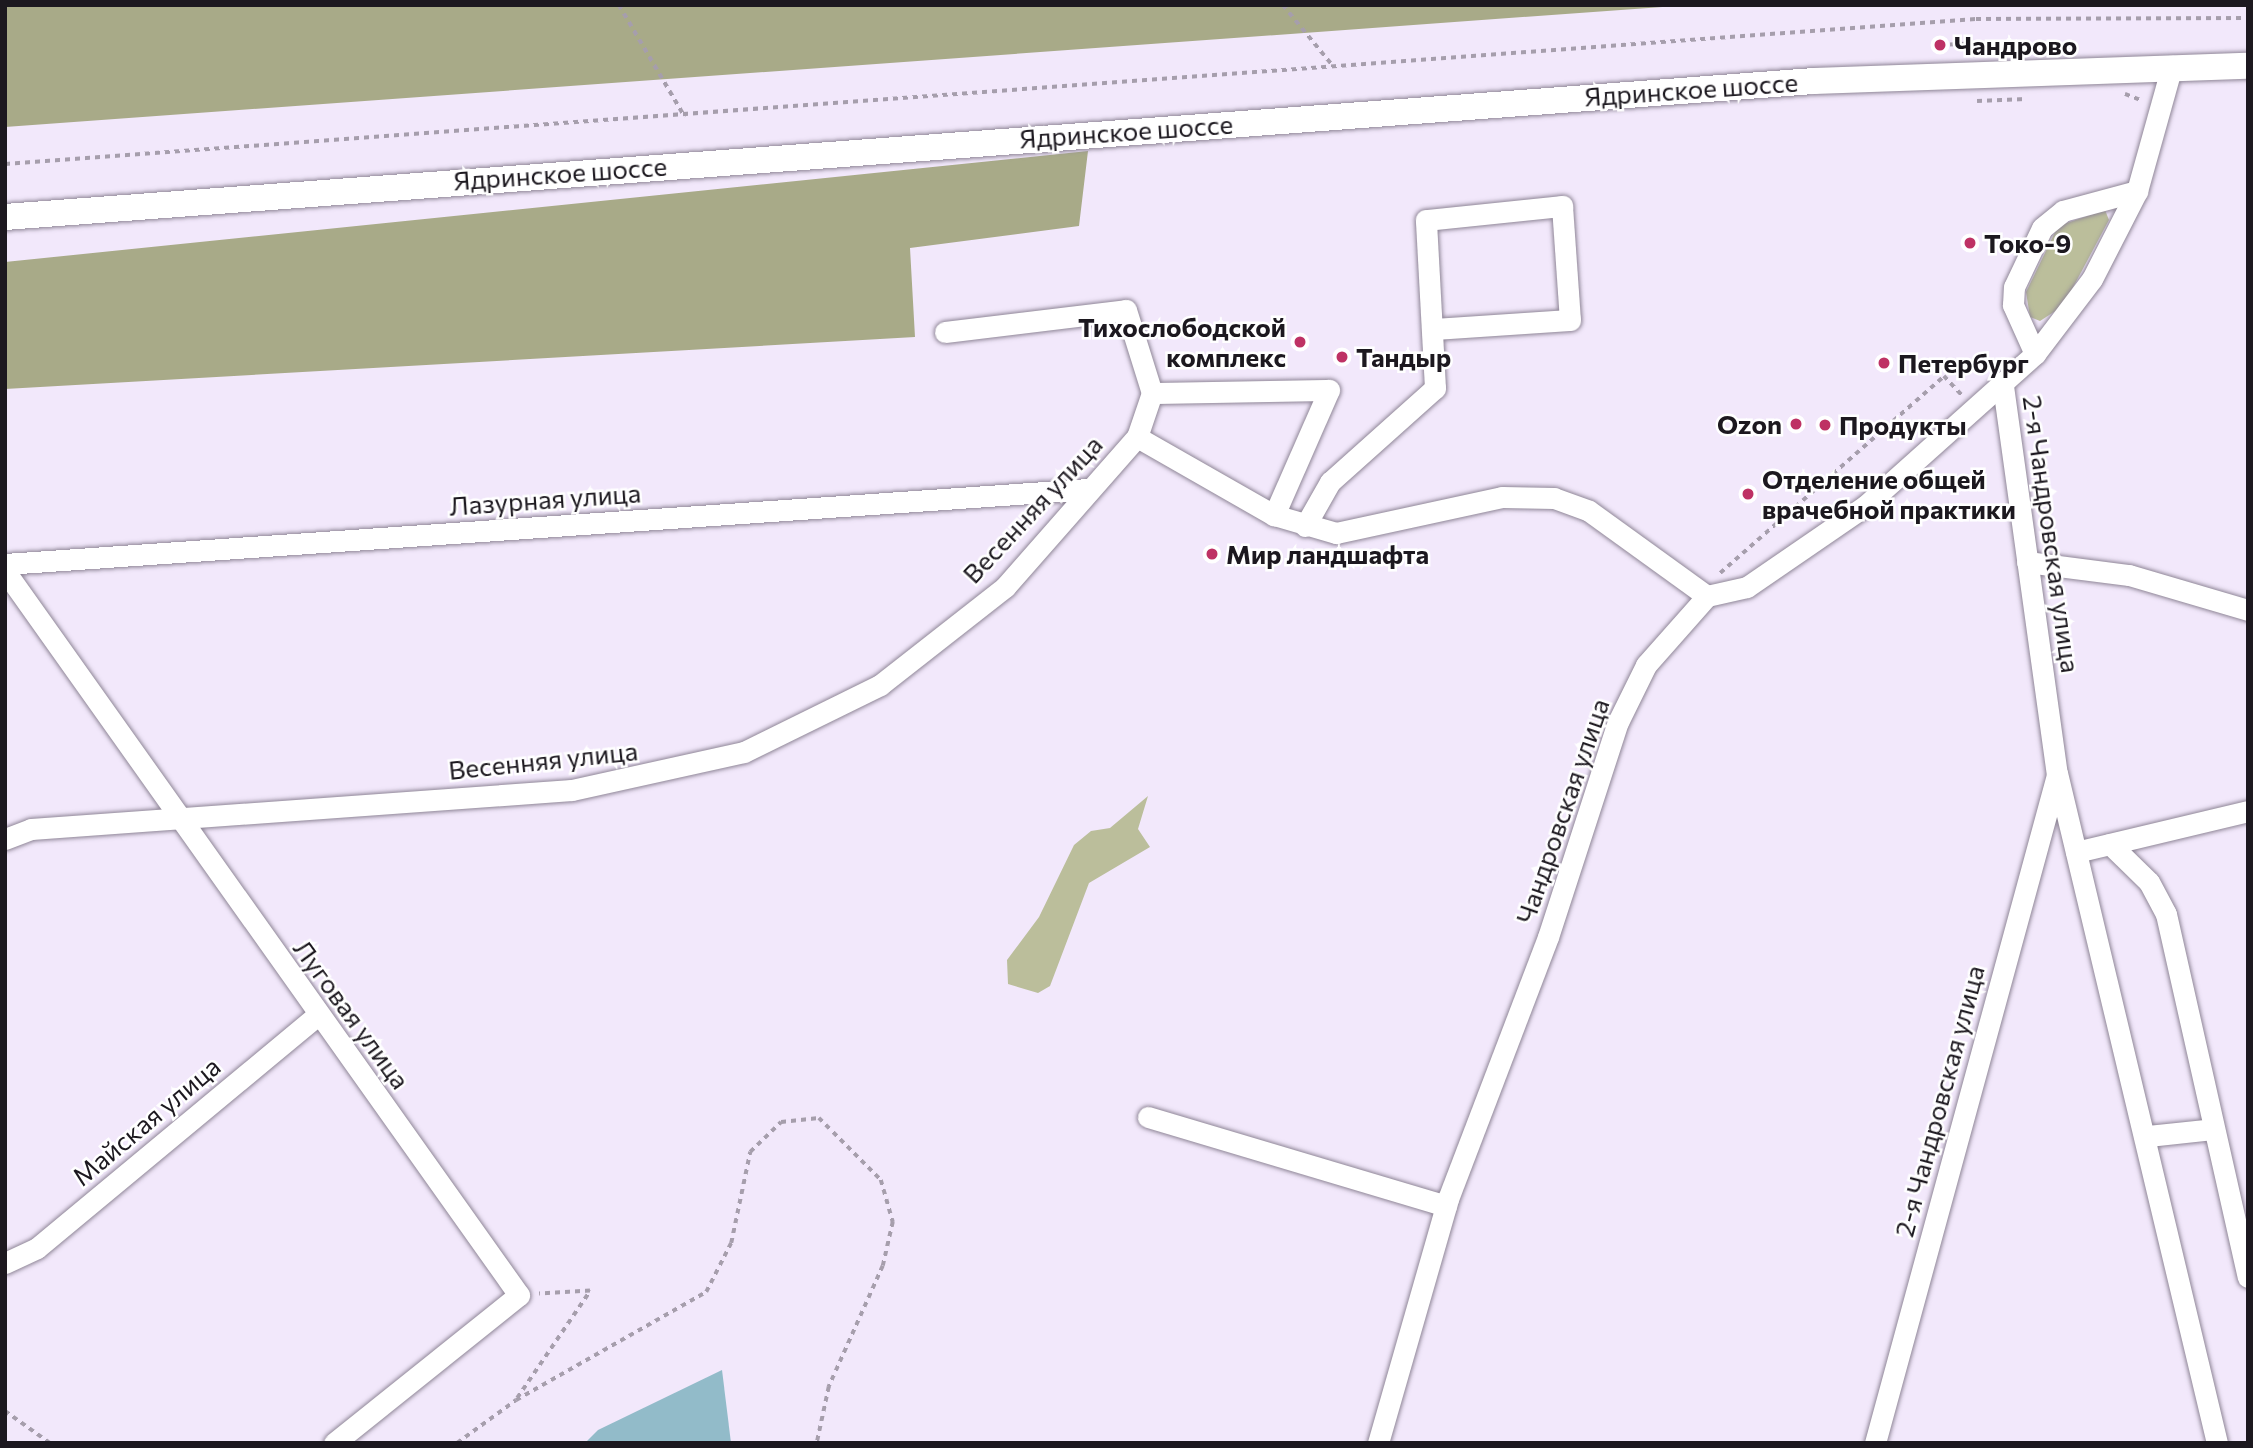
<!DOCTYPE html>
<html>
<head>
<meta charset="utf-8">
<style>
	body { margin:0 }
	#map { position:relative; width:2253px; height:1448px; overflow:hidden; background:#f2e8fb; font-family:Commissioner,sans-serif }
	div>[style] { position:absolute }
	.green>* { inset:0; background:#bbbe9b }
	.forest>* { inset:0; background:#a8aa88 }
	.water>* { inset:0; background:#92bbc9 }
	.path>* { height:3.5px; margin-top:-1.75px; transform-origin:0; background:repeating-linear-gradient(90deg,#a69eac 0 5px,transparent 0 10px) }
	.roads { filter:drop-shadow(0 0 2px #8f8697) drop-shadow(0 0 2px #8f8697) }
	.minor>* { height:21px; margin:-10.5px; padding:0 10.5px; transform-origin:10.5px; border-radius:10.5px; background:#fff }
	.major>* { height:26px; margin:-13px; padding:0 13px; transform-origin:13px; border-radius:13px; background:#fff }
	.dots>* { width:19px; height:19px; translate:-50% -50%; box-sizing:border-box; border:4px solid #fff; border-radius:50% }
	span { translate:-50% -50%; white-space:nowrap; text-align:center; line-height:1.15; -webkit-text-stroke:5px #fff; paint-order:stroke }
	.poi-label { font-size:26px; color:#1c181f; font-weight:700 }
	.left { translate:0 -50%; text-align:left }
	.right { translate:-100% -50%; text-align:right }
	.street-label { font-size:26px; color:#1c181f }
	.frame { position:absolute; inset:0; border:7px solid #1c181f; pointer-events:none }
</style>
</head>
<body>
<div id="map">
	<div class="green">
		<i style="clip-path:polygon(2105px 210px,2109px 220px,2063px 306px,2040px 321px,2030px 317px,2026px 292px,2058px 226px)"></i>
		<i style="clip-path:polygon(1148px 796px,1138px 829px,1150px 847px,1089px 883px,1050px 986px,1038px 993px,1008px 984px,1007px 960px,1039px 917px,1074px 845px,1091px 831px,1110px 828px)"></i>
	</div>
	<div class="forest">
		<i style="clip-path:polygon(5px 5px,1690px 5px,5px 127px)"></i>
		<i style="clip-path:polygon(1088px 151px,1079px 226px,910px 248px,915px 337px,5px 389px,5px 262px)"></i>
	</div>
	<div class="water">
		<i style="clip-path:polygon(722px 1370px,731px 1443px,585px 1443px,598px 1430px)"></i>
	</div>
	<div class="path">
		<i style="left:619px;top:5px;width:130px;rotate:59.5deg"></i>
		<i style="left:1283px;top:5px;width:80px;rotate:50.6deg"></i>
		<i style="left:1940px;top:45px;width:34px;rotate:-3deg"></i>
		<i style="left:2125px;top:94px;width:19px;rotate:21deg"></i>
		<i style="left:1977px;top:101px;width:49px;rotate:-2.3deg"></i>
		<i style="left:5px;top:164px;width:1976px;rotate:-4.21deg"></i>
		<i style="left:1976px;top:19px;width:272px;rotate:-0.2deg"></i>
		<i style="left:1720px;top:573px;width:298px;rotate:-41.3deg"></i>
		<i style="left:1944px;top:376px;width:26px;rotate:47deg"></i>
		<i style="left:517px;top:1398px;width:130px;rotate:-55.7deg"></i>
		<i style="left:590px;top:1291px;width:51px;rotate:176.6deg"></i>
		<i style="left:5px;top:1411px;width:55px;rotate:35.4deg"></i>
		<i style="left:457px;top:1443px;width:73px;rotate:-36.1deg"></i>
		<i style="left:516px;top:1400px;width:219px;rotate:-29.6deg"></i>
		<i style="left:706px;top:1292px;width:55px;rotate:-63deg"></i>
		<i style="left:731px;top:1243px;width:93px;rotate:-78.2deg"></i>
		<i style="left:750px;top:1152px;width:43px;rotate:-44.1deg"></i>
		<i style="left:781px;top:1122px;width:38px;rotate:-6deg"></i>
		<i style="left:819px;top:1118px;width:88px;rotate:45deg"></i>
		<i style="left:881px;top:1180px;width:44px;rotate:74.1deg"></i>
		<i style="left:893px;top:1222px;width:45px;rotate:102.8deg"></i>
		<i style="left:883px;top:1266px;width:133px;rotate:114.1deg"></i>
		<i style="left:829px;top:1387px;width:57px;rotate:102.1deg"></i>
	</div>
	<div class="roads">
		<div class="minor">
			<i style="left:945px;top:332px;width:182px;rotate:-6.9deg"></i>
			<i style="left:1126px;top:310px;width:87px;rotate:72.6deg"></i>
			<i style="left:2035px;top:354px;width:54px;rotate:-114.2deg"></i>
			<i style="left:2013px;top:305px;width:18px;rotate:-87deg"></i>
			<i style="left:2014px;top:287px;width:65px;rotate:-64.6deg"></i>
			<i style="left:2042px;top:228px;width:27px;rotate:-39deg"></i>
			<i style="left:2063px;top:211px;width:77px;rotate:-15.1deg"></i>
			<i style="left:2003px;top:386px;width:391px;rotate:82.1deg"></i>
			<i style="left:2057px;top:773px;width:689px;rotate:76.57deg"></i>
			<i style="left:1137px;top:437px;width:158px;rotate:29.7deg"></i>
			<i style="left:1274px;top:515px;width:65px;rotate:16.2deg"></i>
			<i style="left:1336px;top:533px;width:170px;rotate:-12.2deg"></i>
			<i style="left:1502px;top:497px;width:52px;rotate:1.1deg"></i>
			<i style="left:1554px;top:498px;width:37px;rotate:20deg"></i>
			<i style="left:1589px;top:511px;width:145px;rotate:35.8deg"></i>
			<i style="left:1305px;top:526px;width:51px;rotate:-60.4deg"></i>
			<i style="left:1330px;top:482px;width:141px;rotate:-41.8deg"></i>
			<i style="left:1435px;top:388px;width:168px;rotate:-93.1deg"></i>
			<i style="left:1426px;top:220px;width:137px;rotate:-5.9deg"></i>
			<i style="left:1562px;top:206px;width:114px;rotate:86deg"></i>
			<i style="left:1570px;top:320px;width:137px;rotate:176.2deg"></i>
			<i style="left:2027px;top:562px;width:103px;rotate:7.3deg"></i>
			<i style="left:2129px;top:575px;width:124px;rotate:16.4deg"></i>
			<i style="left:5px;top:564px;width:1087px;rotate:-3.96deg"></i>
			<i style="left:5px;top:571px;width:888px;rotate:54.63deg"></i>
			<i style="left:519px;top:1295px;width:237px;rotate:141.3deg"></i>
			<i style="left:5px;top:839px;width:28px;rotate:-21deg"></i>
			<i style="left:31px;top:829px;width:542px;rotate:-4.12deg"></i>
			<i style="left:572px;top:790px;width:176px;rotate:-12.5deg"></i>
			<i style="left:744px;top:752px;width:152px;rotate:-26.2deg"></i>
			<i style="left:880px;top:685px;width:159px;rotate:-38.1deg"></i>
			<i style="left:1005px;top:587px;width:200px;rotate:-48.7deg"></i>
			<i style="left:1137px;top:437px;width:46px;rotate:-71.2deg"></i>
			<i style="left:1152px;top:393px;width:177px;rotate:-1deg"></i>
			<i style="left:1329px;top:390px;width:137px;rotate:113.7deg"></i>
			<i style="left:2110px;top:844px;width:54px;rotate:44.3deg"></i>
			<i style="left:2149px;top:882px;width:36px;rotate:62deg"></i>
			<i style="left:2166px;top:914px;width:372px;rotate:77.3deg"></i>
			<i style="left:2076px;top:852px;width:177px;rotate:-13.4deg"></i>
			<i style="left:1148px;top:1117px;width:311px;rotate:16.6deg"></i>
			<i style="left:2148px;top:1136px;width:65px;rotate:-6.1deg"></i>
			<i style="left:5px;top:1263px;width:35px;rotate:-25deg"></i>
			<i style="left:37px;top:1248px;width:365px;rotate:-39.7deg"></i>
			<i style="left:1378px;top:1443px;width:254px;rotate:-74deg"></i>
			<i style="left:1448px;top:1199px;width:280px;rotate:-69.1deg"></i>
			<i style="left:1548px;top:937px;width:226px;rotate:-72deg"></i>
			<i style="left:1618px;top:722px;width:64px;rotate:-63.8deg"></i>
			<i style="left:1646px;top:665px;width:92px;rotate:-48.5deg"></i>
			<i style="left:1707px;top:596px;width:41px;rotate:-12.7deg"></i>
			<i style="left:1747px;top:587px;width:143px;rotate:-34.5deg"></i>
			<i style="left:1865px;top:506px;width:228px;rotate:-41.8deg"></i>
			<i style="left:2035px;top:354px;width:94px;rotate:-52.8deg"></i>
			<i style="left:2092px;top:279px;width:99px;rotate:-62.9deg"></i>
			<i style="left:2137px;top:191px;width:130px;rotate:-74.4deg"></i>
			<i style="left:1875px;top:1443px;width:692px;rotate:-74.76deg"></i>
		</div>
		<div class="major">
			<i style="left:5px;top:217px;width:1813px;rotate:-4.3deg"></i>
			<i style="left:1813px;top:81px;width:435px;rotate:-2deg"></i>
		</div>
	</div>
	<div class="dots">
		<i style="left:1940px;top:45px;background:#be3164"></i>
		<i style="left:1970px;top:243px;background:#be3164"></i>
		<i style="left:1300px;top:342px;background:#be3164"></i>
		<i style="left:1342px;top:357px;background:#be3164"></i>
		<i style="left:1884px;top:363px;background:#be3164"></i>
		<i style="left:1796px;top:424px;background:#be3164"></i>
		<i style="left:1825px;top:425px;background:#be3164"></i>
		<i style="left:1748px;top:494px;background:#be3164"></i>
		<i style="left:1212px;top:554px;background:#be3164"></i>
	</div>
	<div class="poi-label">
		<span class="left" style="left:1954px;top:45px">Чандрово</span>
		<span class="left" style="left:1984px;top:243px">Токо-9</span>
		<span class="right" style="left:1286px;top:342px">Тихослободской<br>комплекс</span>
		<span class="left" style="left:1356px;top:357px">Тандыр</span>
		<span class="left" style="left:1898px;top:363px">Петербург</span>
		<span class="right" style="left:1782px;top:424px">Ozon</span>
		<span class="left" style="left:1839px;top:425px">Продукты</span>
		<span class="left" style="left:1762px;top:494px">Отделение общей<br>врачебной практики</span>
		<span class="left" style="left:1226px;top:554px">Мир ландшафта</span>
	</div>
	<div class="street-label">
		<span style="left:1691px;top:89px;rotate:-4deg">Ядринское шоссе</span>
		<span style="left:1126px;top:131px;rotate:-4deg">Ядринское шоссе</span>
		<span style="left:560px;top:173px;rotate:-4deg">Ядринское шоссе</span>
		<span style="left:545px;top:499px;rotate:-4deg">Лазурная улица</span>
		<span style="left:1032px;top:509px;rotate:-47deg">Весенняя улица</span>
		<span style="left:2052px;top:534px;rotate:82deg">2-я Чандровская улица</span>
		<span style="left:543px;top:760px;rotate:-6deg">Весенняя улица</span>
		<span style="left:1562px;top:811px;rotate:-71deg">Чандровская улица</span>
		<span style="left:352px;top:1014px;rotate:54deg">Луговая улица</span>
		<span style="left:1939px;top:1101px;rotate:-75deg">2-я Чандровская улица</span>
		<span style="left:146px;top:1121px;rotate:-40deg">Майская улица</span>
	</div>
	<div class="frame"></div>
</div>
</body>
</html>
